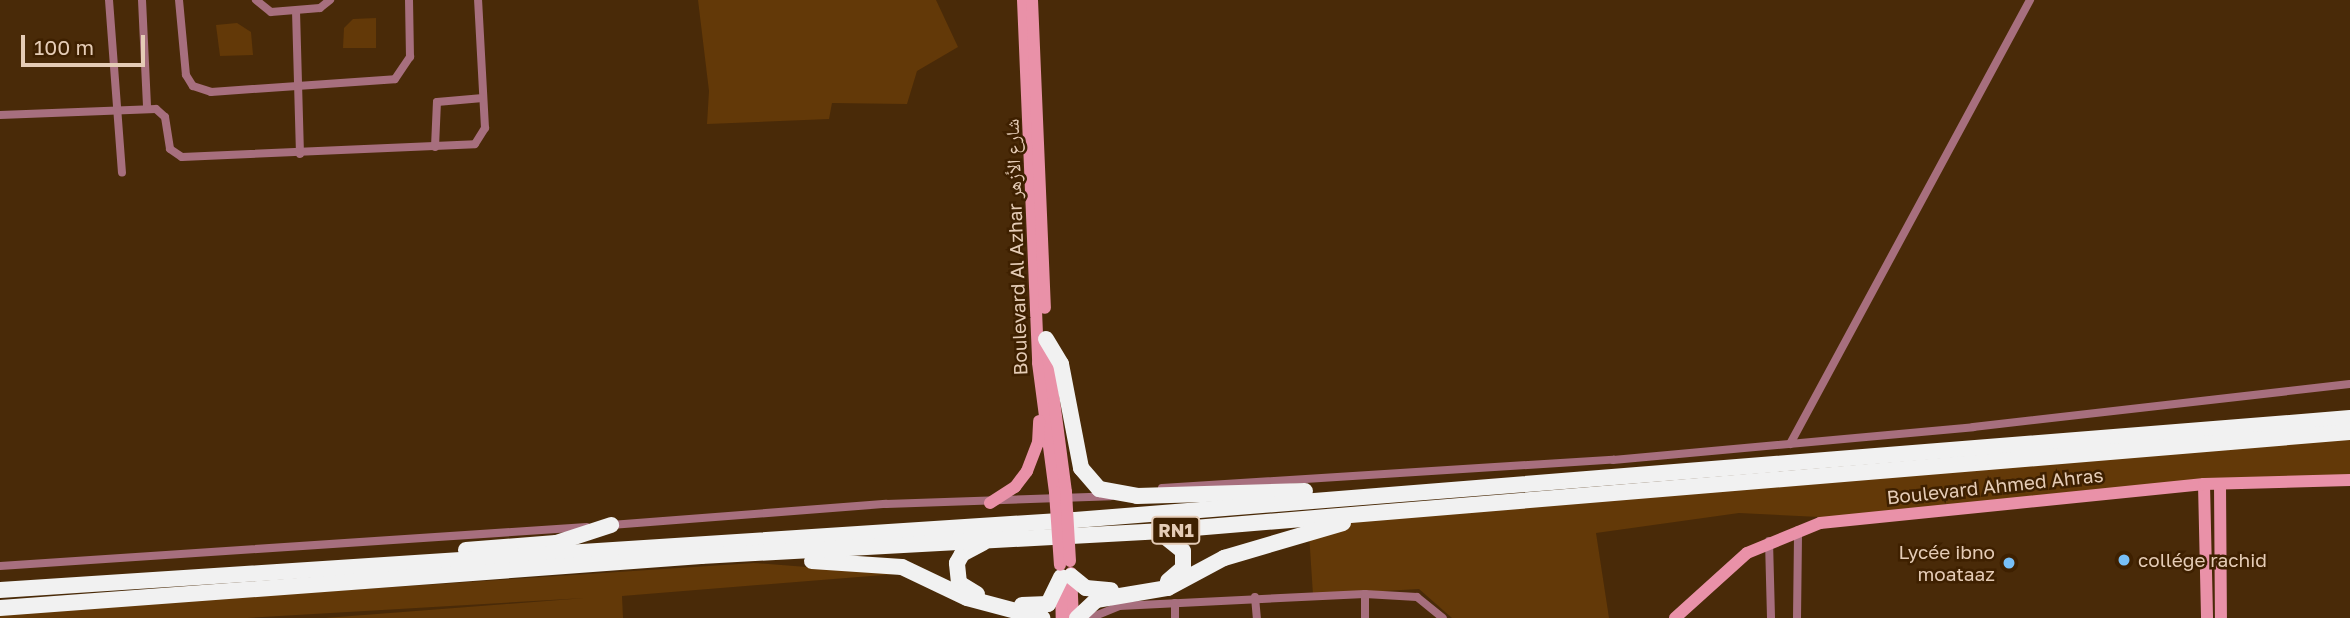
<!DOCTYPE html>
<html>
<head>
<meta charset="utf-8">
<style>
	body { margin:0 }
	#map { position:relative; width:2350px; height:618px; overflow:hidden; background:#492a08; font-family:"Golos Text","Noto Naskh Arabic",sans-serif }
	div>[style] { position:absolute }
	.green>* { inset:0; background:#633908 }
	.street>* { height:8px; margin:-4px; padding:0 4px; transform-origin:4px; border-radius:4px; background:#a76f7e }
	.secondary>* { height:12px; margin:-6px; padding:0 6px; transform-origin:6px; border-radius:6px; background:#e991a8 }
	.highway>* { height:16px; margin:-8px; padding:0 8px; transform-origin:8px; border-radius:8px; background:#f1f1f1 }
	.secondary-bridge>* { height:12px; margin:-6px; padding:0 6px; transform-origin:6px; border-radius:6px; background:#e991a8 }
	.dots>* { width:19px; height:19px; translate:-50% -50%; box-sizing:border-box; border:4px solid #3e2000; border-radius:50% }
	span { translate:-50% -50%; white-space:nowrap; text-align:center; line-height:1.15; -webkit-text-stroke:5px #3e2000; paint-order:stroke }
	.shield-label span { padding:2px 5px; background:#3e2000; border:2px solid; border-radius:5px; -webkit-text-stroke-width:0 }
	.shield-label { font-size:18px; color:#e5ccb6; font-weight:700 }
	.street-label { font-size:19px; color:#e5ccb6 }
	.poi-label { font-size:19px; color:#e5ccb6 }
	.right { translate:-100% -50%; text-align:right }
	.left { translate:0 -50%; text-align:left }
	.scale { position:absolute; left:21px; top:35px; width:124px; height:32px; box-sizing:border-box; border:4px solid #e5ccb6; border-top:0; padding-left:9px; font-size:21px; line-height:24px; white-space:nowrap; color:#e5ccb6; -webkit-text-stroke:5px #3e2000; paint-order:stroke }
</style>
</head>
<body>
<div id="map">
	<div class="green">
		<i style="clip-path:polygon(698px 0,936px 0,958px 47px,917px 71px,907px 104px,832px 103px,829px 119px,707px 124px,709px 91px)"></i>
		<i style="clip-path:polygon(376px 18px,376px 48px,343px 48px,344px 28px,353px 19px)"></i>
		<i style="clip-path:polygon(237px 23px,251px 32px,253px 55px,220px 56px,216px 25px)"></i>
		<i style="clip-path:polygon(2350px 436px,2350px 480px,2205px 485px,1841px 518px,1739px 513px,1596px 533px,1609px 618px,1452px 618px,1419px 589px,1313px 595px,1309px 533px,1346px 522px)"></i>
		<i style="clip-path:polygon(754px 563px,896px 574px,622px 596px,623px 618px,325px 618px,585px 598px,247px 618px,0 618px,0 613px)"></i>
	</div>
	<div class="street">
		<i style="left:109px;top:0;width:173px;rotate:85.7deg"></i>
		<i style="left:142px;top:0;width:108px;rotate:87.3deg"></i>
		<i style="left:179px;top:0;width:75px;rotate:84.7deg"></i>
		<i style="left:186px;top:75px;width:13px;rotate:58deg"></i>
		<i style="left:193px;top:86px;width:19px;rotate:18deg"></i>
		<i style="left:211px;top:92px;width:184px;rotate:-4deg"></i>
		<i style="left:395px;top:79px;width:27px;rotate:-56deg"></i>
		<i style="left:410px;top:57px;width:57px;rotate:-91deg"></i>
		<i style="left:256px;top:0;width:19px;rotate:39deg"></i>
		<i style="left:271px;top:12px;width:49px;rotate:-4.7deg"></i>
		<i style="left:320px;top:8px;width:13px;rotate:-39deg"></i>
		<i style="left:296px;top:11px;width:143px;rotate:88.4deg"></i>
		<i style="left:0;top:115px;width:156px;rotate:-2.2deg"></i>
		<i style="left:156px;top:109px;width:12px;rotate:42deg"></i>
		<i style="left:165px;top:117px;width:32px;rotate:81deg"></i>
		<i style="left:170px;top:149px;width:14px;rotate:34deg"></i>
		<i style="left:182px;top:157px;width:293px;rotate:-2.5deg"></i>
		<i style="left:475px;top:144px;width:19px;rotate:-58deg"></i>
		<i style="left:485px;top:128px;width:128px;rotate:-93.1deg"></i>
		<i style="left:435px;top:147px;width:45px;rotate:-87.5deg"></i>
		<i style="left:437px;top:102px;width:46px;rotate:-5deg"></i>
		<i style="left:1790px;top:444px;width:505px;rotate:-61.61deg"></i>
		<i style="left:1162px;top:488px;width:452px;rotate:-3.6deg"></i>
		<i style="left:1613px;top:460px;width:362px;rotate:-5.2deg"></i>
		<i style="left:1973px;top:427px;width:379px;rotate:-6.5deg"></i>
		<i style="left:611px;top:525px;width:276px;rotate:-4.4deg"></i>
		<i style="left:886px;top:504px;width:225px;rotate:-2deg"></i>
		<i style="left:1769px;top:541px;width:77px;rotate:88.5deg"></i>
		<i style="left:0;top:566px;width:588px;rotate:-3.8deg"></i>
		<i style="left:1365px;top:594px;width:24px;rotate:90deg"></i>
		<i style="left:1255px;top:597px;width:21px;rotate:85deg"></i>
		<i style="left:1090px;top:618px;width:31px;rotate:-22deg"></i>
		<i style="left:1119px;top:606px;width:246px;rotate:-2.8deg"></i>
		<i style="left:1365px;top:594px;width:52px;rotate:3.3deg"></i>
		<i style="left:1417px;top:597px;width:33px;rotate:39deg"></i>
		<i style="left:1175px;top:618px;width:15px;rotate:-90deg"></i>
		<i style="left:1797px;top:618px;width:88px;rotate:-89.3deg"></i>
	</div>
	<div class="secondary">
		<i style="left:1023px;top:0;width:363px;rotate:87.6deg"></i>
		<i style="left:1038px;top:363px;width:130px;rotate:82.5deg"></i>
		<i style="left:1032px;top:0;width:308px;rotate:87.6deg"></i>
		<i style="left:1046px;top:340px;width:153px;rotate:82.5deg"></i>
		<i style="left:2204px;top:484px;width:134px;rotate:88.7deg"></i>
		<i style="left:2220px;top:484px;width:134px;rotate:89.6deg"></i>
		<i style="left:990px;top:503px;width:30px;rotate:-33deg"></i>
		<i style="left:1015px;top:487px;width:20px;rotate:-53deg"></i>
		<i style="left:1027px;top:471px;width:30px;rotate:-69deg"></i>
		<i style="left:1038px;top:443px;width:22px;rotate:-87deg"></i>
		<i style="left:1071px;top:573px;width:45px;rotate:87.5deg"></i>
		<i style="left:1061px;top:579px;width:39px;rotate:89deg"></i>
		<i style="left:1675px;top:618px;width:97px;rotate:-42.1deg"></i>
		<i style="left:1747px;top:553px;width:79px;rotate:-22.3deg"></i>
		<i style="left:1820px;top:523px;width:386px;rotate:-5.8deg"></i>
		<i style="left:2204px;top:484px;width:146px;rotate:-1.6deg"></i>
	</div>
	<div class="highway">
		<i style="left:1046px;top:339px;width:29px;rotate:59deg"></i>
		<i style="left:1061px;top:364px;width:106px;rotate:79.1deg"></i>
		<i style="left:1081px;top:468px;width:28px;rotate:49deg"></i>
		<i style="left:1099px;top:489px;width:39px;rotate:10deg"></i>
		<i style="left:1137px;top:496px;width:168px;rotate:-1.7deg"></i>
		<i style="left:1158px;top:531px;width:32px;rotate:39deg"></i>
		<i style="left:1183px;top:551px;width:17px;rotate:90deg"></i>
		<i style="left:1183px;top:568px;width:20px;rotate:139deg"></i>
		<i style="left:466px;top:550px;width:90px;rotate:-4.4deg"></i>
		<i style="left:556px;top:543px;width:58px;rotate:-18.1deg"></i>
		<i style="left:812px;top:561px;width:90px;rotate:3.8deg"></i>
		<i style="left:902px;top:567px;width:72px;rotate:25.5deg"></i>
		<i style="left:967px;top:598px;width:78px;rotate:14.9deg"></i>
		<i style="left:1071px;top:576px;width:19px;rotate:39deg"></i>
		<i style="left:1086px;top:588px;width:25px;rotate:5deg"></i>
		<i style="left:0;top:590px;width:1077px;rotate:-3.73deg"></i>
		<i style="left:1075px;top:520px;width:1279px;rotate:-4.57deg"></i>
		<i style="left:977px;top:594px;width:21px;rotate:-149deg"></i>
		<i style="left:959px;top:583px;width:20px;rotate:-96deg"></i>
		<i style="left:957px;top:563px;width:10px;rotate:-61deg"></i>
		<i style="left:962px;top:554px;width:24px;rotate:-28deg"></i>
		<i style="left:1022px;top:605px;width:26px;rotate:-2deg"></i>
		<i style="left:1048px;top:604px;width:30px;rotate:-64deg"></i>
		<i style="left:0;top:608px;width:703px;rotate:-4.24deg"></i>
		<i style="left:701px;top:556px;width:458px;rotate:-3.1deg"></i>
		<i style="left:1158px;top:531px;width:1196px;rotate:-4.75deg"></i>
		<i style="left:1077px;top:618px;width:26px;rotate:-43deg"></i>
		<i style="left:1096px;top:600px;width:73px;rotate:-9.5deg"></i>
		<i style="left:1168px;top:588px;width:64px;rotate:-28.2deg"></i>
		<i style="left:1224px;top:558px;width:124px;rotate:-16.4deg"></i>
	</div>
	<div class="secondary-bridge">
		<i style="left:1055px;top:492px;width:73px;rotate:86.1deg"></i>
		<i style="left:1066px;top:492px;width:69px;rotate:86.7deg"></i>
	</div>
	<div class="dots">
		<i style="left:2124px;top:560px;background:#77bff7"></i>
		<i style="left:2009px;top:563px;background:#77bff7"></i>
	</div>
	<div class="shield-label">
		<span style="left:1176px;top:530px">RN1</span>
	</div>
	<div class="street-label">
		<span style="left:1016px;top:247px;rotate:-92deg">Boulevard Al Azhar شارع الأزهر</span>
		<span style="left:1995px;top:486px;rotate:-6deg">Boulevard Ahmed Ahras</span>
	</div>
	<div class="poi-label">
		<span class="right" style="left:1995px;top:563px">Lycée ibno<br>moataaz</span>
		<span class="left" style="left:2138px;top:560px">collége rachid</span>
	</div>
	<div class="scale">100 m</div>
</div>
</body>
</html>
